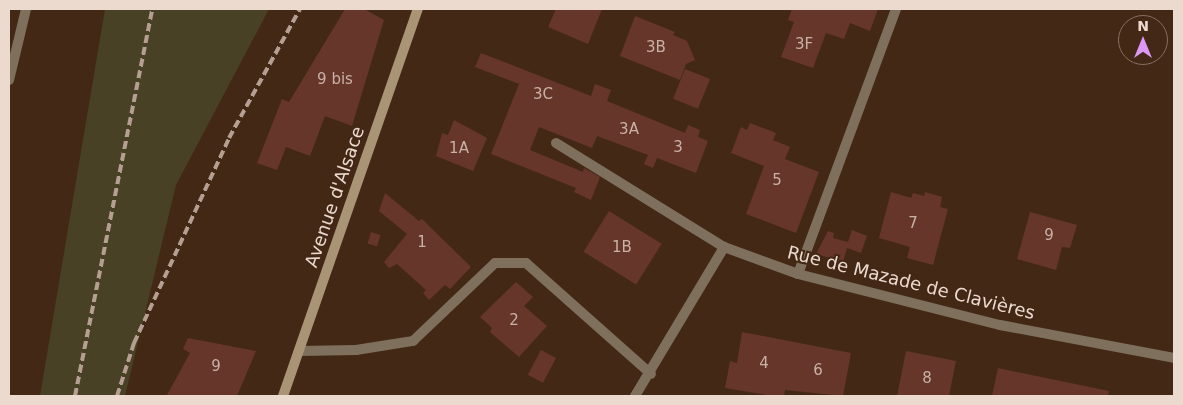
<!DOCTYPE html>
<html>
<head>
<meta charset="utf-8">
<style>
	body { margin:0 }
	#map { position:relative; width:1183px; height:405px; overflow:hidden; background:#432816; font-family:"DejaVu Sans",sans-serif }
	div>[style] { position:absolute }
	.green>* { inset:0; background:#494125 }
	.building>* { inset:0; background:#66362a; transform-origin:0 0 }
	.lane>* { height:10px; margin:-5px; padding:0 5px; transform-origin:5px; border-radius:5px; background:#7e705d }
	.street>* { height:10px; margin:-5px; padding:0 5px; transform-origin:5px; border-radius:5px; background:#7e705d }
	.secondary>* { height:10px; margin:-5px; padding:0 5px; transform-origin:5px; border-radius:5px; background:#aa9476 }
	.rail>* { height:4px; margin-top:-2px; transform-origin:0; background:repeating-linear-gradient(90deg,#b49f92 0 8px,transparent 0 12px) }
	span { translate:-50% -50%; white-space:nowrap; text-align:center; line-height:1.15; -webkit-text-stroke:4px #432816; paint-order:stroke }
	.number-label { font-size:15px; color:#cab1a6 }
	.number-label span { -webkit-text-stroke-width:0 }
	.street-label { font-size:18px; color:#ecdacf }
	.frame { position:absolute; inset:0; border:10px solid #ecdacf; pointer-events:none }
	.north { position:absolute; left:1118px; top:15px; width:50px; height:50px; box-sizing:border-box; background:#432816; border:1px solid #876f60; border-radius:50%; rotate:0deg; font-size:14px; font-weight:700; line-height:20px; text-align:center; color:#ecdacf }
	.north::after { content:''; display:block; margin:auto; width:18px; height:22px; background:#dc99f4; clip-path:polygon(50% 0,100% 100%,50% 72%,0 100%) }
</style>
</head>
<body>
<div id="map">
	<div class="green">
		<i style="clip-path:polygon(105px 9px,269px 9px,176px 185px,125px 396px,40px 396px)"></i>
	</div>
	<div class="building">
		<i style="clip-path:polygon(345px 9px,364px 9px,384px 20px,352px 126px,325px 116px,310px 156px,286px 147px,277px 170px,257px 163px,282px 99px,289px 102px)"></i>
		<i style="clip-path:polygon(556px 9px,602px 9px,588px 44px,548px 27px)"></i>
		<i style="clip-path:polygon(792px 9px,878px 9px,870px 31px,850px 23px,844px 39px,826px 33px,813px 68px,781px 57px,794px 22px,788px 20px)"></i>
		<i style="clip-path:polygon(635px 16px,675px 32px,673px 35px,687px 41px,695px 60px,686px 64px,680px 80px,620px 56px)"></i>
		<i style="clip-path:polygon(481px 53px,591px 96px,595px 84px,611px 90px,607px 101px,685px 133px,688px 125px,700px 130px,698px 137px,708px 141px,696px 173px,657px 158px,653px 168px,644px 164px,648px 155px,597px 136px,592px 148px,539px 127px,530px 150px,583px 172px,584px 168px,600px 177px,591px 200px,574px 192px,576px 188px,491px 154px,519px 84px,475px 67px)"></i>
		<i style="left:685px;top:69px;width:27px;height:32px;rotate:22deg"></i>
		<i style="clip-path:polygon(454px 120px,487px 138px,473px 171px,436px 156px,442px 133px,448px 135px)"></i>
		<i style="clip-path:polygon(750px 123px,776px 133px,773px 140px,790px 147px,785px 159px,819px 172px,796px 233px,746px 214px,764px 166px,731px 153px,741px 127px,747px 130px)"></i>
		<i style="clip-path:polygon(891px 192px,911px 198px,913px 193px,924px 196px,925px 192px,942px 197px,940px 207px,948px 209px,933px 265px,907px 258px,910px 247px,879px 238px)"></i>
		<i style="clip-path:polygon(385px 193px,419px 221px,422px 219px,471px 267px,450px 289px,445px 285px,429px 300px,423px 293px,426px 290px,397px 264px,389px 268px,384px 262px,407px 234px,379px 211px)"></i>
		<i style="left:609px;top:211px;width:62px;height:48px;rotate:32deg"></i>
		<i style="clip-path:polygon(1030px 212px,1077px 225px,1070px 248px,1062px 247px,1056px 270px,1017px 259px)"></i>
		<i style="clip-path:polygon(852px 230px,867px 236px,861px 253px,847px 248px,843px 262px,816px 254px,828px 231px,834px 233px,833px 238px,848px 242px)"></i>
		<i style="left:371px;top:232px;width:10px;height:12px;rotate:17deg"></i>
		<i style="clip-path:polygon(516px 282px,533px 297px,524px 306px,547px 326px,519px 357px,490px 332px,492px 328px,480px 317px)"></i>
		<i style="clip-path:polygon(742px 332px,851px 353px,843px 396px,785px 390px,784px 396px,773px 396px,725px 388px,730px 361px,737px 363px)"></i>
		<i style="clip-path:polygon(188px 338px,256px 351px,237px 396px,167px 395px,190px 353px,183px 349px)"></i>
		<i style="left:541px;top:350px;width:17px;height:28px;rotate:28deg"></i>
		<i style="clip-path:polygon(906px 351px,956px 361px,949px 396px,897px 396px)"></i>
		<i style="clip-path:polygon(998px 368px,1109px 391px,1108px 396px,992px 396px)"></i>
	</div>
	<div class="lane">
		<i style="left:556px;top:143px;width:198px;rotate:31.8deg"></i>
		<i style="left:798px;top:274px;width:283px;rotate:-69.7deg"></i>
	</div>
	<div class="street">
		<i style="left:9px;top:80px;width:73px;rotate:-76.5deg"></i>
		<i style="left:299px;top:351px;width:57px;rotate:-1deg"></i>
		<i style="left:356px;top:350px;width:58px;rotate:-9deg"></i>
		<i style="left:413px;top:341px;width:113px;rotate:-43.6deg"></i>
		<i style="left:495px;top:263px;width:31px"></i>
		<i style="left:526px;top:263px;width:167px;rotate:41.6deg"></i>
		<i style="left:635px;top:396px;width:174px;rotate:-59.1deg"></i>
		<i style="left:724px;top:247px;width:79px;rotate:20deg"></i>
		<i style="left:798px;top:274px;width:208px;rotate:14.2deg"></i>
		<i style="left:1000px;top:325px;width:177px;rotate:10.7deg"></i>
	</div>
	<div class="secondary">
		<i style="left:283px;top:396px;width:410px;rotate:-70.8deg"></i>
	</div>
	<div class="rail">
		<i style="left:75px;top:396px;width:395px;rotate:-78.7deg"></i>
		<i style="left:117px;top:396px;width:56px;rotate:-72.2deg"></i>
		<i style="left:134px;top:343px;width:226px;rotate:-65.1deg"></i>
		<i style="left:229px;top:138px;width:147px;rotate:-61.2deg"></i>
	</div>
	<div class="number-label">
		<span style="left:804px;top:45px">3F</span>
		<span style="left:656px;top:48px">3B</span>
		<span style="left:335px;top:80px">9 bis</span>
		<span style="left:543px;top:95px">3C</span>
		<span style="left:629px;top:130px">3A</span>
		<span style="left:678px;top:148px">3</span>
		<span style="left:459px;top:149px">1A</span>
		<span style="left:777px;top:181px">5</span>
		<span style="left:913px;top:224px">7</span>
		<span style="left:1049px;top:236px">9</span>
		<span style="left:422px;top:243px">1</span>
		<span style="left:622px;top:248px">1B</span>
		<span style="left:514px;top:321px">2</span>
		<span style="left:764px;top:364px">4</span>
		<span style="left:216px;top:367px">9</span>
		<span style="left:818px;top:371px">6</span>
		<span style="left:927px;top:379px">8</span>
	</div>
	<div class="street-label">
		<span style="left:335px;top:197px;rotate:-71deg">Avenue d'Alsace</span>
		<span style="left:911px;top:283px;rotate:14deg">Rue de Mazade de Clavières</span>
	</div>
	<div class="frame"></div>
	<div class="north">N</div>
</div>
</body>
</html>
